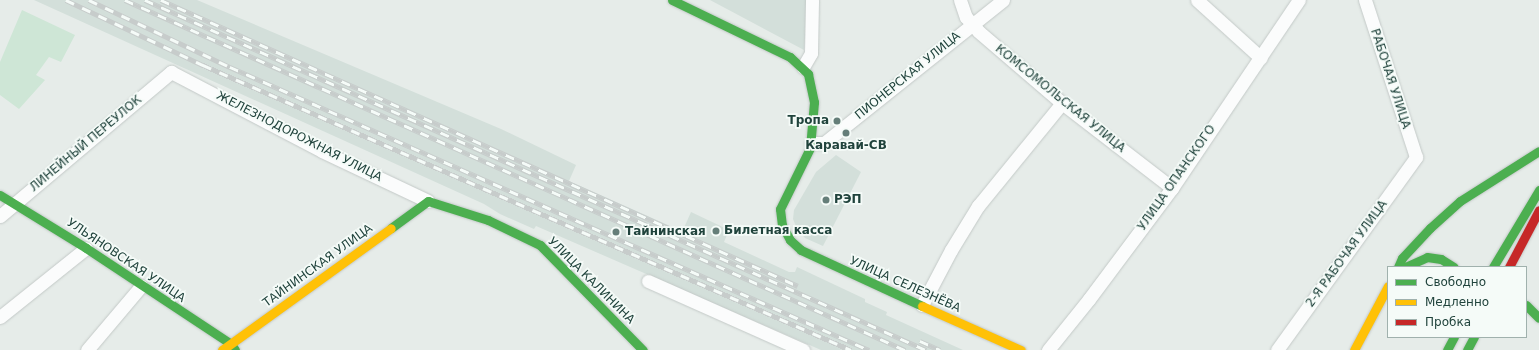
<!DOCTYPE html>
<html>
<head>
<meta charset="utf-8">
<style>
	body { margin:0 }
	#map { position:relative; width:1539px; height:350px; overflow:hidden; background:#e6ece9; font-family:"DejaVu Sans",sans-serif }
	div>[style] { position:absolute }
	.built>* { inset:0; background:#d3dfda }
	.green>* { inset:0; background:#cee6d6 }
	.roads { filter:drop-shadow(0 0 1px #c3c9c7) drop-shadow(0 0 1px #c3c9c7) }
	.street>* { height:13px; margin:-6.5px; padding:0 6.5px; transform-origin:6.5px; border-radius:6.5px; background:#fbfcfc }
	.fast>* { height:9px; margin:-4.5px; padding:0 4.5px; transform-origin:4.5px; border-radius:4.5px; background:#4caf50 }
	.slow>* { height:9px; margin:-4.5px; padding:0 4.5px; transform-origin:4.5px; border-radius:4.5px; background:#ffc107 }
	.jam>* { height:9px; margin:-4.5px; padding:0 4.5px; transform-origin:4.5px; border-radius:4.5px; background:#c62828 }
	.rail>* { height:4.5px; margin-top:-2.25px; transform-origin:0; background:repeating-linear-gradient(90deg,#f5fbf8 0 9px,#c7cccb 0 18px); box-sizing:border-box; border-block:1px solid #c7cccb }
	.dots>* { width:11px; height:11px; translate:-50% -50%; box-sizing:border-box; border:2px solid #f5fbf8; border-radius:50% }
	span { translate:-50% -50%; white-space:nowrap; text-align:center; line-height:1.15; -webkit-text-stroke:3.5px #f5fbf8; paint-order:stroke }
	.street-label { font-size:12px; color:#20433c }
	.poi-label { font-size:12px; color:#20433c; font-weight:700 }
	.right { translate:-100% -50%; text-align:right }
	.left { translate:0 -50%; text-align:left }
	.legend { position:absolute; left:1387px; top:266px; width:140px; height:72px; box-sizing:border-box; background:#f5fbf8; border:1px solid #a0b1ad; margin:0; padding:5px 7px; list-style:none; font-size:12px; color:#20433c }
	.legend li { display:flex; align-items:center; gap:8px; height:20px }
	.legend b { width:20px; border:1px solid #a0b1ad }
</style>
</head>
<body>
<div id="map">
	<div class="built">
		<i style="clip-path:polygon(34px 0,197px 0,501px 129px,576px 165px,569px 181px,679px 230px,683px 230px,691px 212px,729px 230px,724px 242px,789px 272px,795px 272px,797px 267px,865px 299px,865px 302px,887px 312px,886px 315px,963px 350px,821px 350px,536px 226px,534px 229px,500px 214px,484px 204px)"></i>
		<i style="clip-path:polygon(710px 0,808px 0,804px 50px)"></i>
		<i style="clip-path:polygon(836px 155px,861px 172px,823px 246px,805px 238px,797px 229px,793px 219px,794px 210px,816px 172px)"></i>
	</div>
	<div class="green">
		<i style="clip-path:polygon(22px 10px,75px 35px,61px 62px,49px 57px,36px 75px,45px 80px,19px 109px,0 95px,0 62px)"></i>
	</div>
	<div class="roads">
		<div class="street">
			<i style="left:960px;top:0;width:18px;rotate:71deg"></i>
			<i style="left:966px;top:17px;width:18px;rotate:49deg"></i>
			<i style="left:978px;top:31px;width:111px;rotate:40.6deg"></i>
			<i style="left:1062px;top:103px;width:139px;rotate:37.7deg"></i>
			<i style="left:1197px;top:0;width:86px;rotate:42.2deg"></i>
			<i style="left:803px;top:67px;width:16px;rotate:-60deg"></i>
			<i style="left:811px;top:53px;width:53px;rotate:-88.9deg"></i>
			<i style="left:811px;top:143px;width:13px"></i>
			<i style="left:824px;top:143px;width:229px;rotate:-38.6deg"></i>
			<i style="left:0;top:216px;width:224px;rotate:-40.1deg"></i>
			<i style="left:171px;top:72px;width:170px;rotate:27.6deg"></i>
			<i style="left:322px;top:151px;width:117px;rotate:25.3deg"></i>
			<i style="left:648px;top:281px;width:170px;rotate:24deg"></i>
			<i style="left:922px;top:305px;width:62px;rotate:-62.2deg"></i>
			<i style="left:951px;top:250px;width:52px;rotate:-58.5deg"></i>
			<i style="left:978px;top:206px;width:133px;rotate:-50.8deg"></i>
			<i style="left:0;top:317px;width:110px;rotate:-38.7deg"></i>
			<i style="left:87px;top:350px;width:84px;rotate:-49.8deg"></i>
			<i style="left:1048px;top:350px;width:65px;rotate:-51.2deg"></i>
			<i style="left:1089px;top:299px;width:139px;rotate:-53.2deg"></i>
			<i style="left:1172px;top:188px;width:227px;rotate:-56deg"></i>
			<i style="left:1277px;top:350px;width:238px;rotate:-54.2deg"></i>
			<i style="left:1416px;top:157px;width:165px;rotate:-108deg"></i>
		</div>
		<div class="fast">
			<i style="left:672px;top:0;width:131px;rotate:25.8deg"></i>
			<i style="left:790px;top:57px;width:25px;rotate:43deg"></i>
			<i style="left:808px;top:74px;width:29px;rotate:78deg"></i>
			<i style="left:814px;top:102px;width:46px;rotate:95deg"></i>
			<i style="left:810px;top:148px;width:68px;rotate:116.2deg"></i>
			<i style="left:780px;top:209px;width:16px;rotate:83deg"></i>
			<i style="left:782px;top:225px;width:17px;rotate:62deg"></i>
			<i style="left:790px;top:240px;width:15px;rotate:42deg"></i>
			<i style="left:801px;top:250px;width:133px;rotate:24.8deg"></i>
			<i style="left:0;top:195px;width:101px;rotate:31.6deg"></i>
			<i style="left:86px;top:248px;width:174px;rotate:33.5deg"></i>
			<i style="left:231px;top:344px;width:7px;rotate:56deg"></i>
			<i style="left:391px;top:228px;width:46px;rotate:-36.1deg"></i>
			<i style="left:428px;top:201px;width:63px;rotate:17.6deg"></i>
			<i style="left:488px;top:220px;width:58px;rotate:25.7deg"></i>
			<i style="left:540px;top:245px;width:147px;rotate:45.6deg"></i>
			<i style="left:1398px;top:267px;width:10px;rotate:-66deg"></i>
			<i style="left:1402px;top:258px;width:41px;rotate:-47deg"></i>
			<i style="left:1430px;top:228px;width:40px;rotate:-42deg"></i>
			<i style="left:1460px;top:201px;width:93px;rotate:-32.3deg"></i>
			<i style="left:1405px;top:267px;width:24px;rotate:-24deg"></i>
			<i style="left:1427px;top:257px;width:14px;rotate:8deg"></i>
			<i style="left:1441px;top:259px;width:15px;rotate:32deg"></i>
			<i style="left:1493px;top:267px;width:90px;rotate:-59.1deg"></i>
			<i style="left:1526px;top:305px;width:18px;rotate:45deg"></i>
			<i style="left:1447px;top:350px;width:15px;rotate:-62deg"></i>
			<i style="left:1467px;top:350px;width:15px;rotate:-62deg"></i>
		</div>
		<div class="slow">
			<i style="left:922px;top:306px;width:108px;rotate:24deg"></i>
			<i style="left:222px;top:350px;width:208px;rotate:-35.8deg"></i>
			<i style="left:1354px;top:350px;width:72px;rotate:-62deg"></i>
		</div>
		<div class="jam">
			<i style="left:1509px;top:267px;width:64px;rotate:-62.2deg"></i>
		</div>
	</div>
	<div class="rail">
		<i style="left:66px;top:0;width:152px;rotate:25.4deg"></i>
		<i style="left:203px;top:65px;width:708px;rotate:23.74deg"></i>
		<i style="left:89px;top:0;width:156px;rotate:25.4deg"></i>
		<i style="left:230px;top:67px;width:699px;rotate:23.89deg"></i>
		<i style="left:125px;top:0;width:855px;rotate:24.17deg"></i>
		<i style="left:145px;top:0;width:856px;rotate:24.14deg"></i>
		<i style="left:161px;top:0;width:698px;rotate:24.18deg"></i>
		<i style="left:920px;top:341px;width:22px;rotate:24deg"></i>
	</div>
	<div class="dots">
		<i style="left:837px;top:121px;background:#657e79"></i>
		<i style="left:846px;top:133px;background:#657e79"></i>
		<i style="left:826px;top:200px;background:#657e79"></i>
		<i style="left:716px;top:231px;background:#657e79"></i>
		<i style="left:616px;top:232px;background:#657e79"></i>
	</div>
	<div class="street-label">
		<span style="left:908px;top:76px;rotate:-39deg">ПИОНЕРСКАЯ УЛИЦА</span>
		<span style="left:1390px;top:79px;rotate:72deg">РАБОЧАЯ УЛИЦА</span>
		<span style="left:1060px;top:99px;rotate:39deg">КОМСОМОЛЬСКАЯ УЛИЦА</span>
		<span style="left:299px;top:137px;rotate:27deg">ЖЕЛЕЗНОДОРОЖНАЯ УЛИЦА</span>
		<span style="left:86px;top:144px;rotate:-40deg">ЛИНЕЙНЫЙ ПЕРЕУЛОК</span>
		<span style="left:1177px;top:178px;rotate:-55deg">УЛИЦА ОПАНСКОГО</span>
		<span style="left:1347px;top:254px;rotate:-54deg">2-Я РАБОЧАЯ УЛИЦА</span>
		<span style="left:126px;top:261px;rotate:34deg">УЛЬЯНОВСКАЯ УЛИЦА</span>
		<span style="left:318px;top:266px;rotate:-36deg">ТАЙНИНСКАЯ УЛИЦА</span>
		<span style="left:591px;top:281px;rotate:45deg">УЛИЦА КАЛИНИНА</span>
		<span style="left:905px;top:285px;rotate:24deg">УЛИЦА СЕЛЕЗНЁВА</span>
	</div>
	<div class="poi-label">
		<span class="right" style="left:829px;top:121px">Тропа</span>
		<span style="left:846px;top:146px">Каравай-СВ</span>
		<span class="left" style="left:834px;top:200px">РЭП</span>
		<span class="left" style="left:724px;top:231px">Билетная касса</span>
		<span class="left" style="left:625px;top:232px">Тайнинская</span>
	</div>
	<ul class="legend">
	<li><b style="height:5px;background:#4caf50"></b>Свободно</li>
	<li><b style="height:5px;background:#ffc107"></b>Медленно</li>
	<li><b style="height:5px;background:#c62828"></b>Пробка</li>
	</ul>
</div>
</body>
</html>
